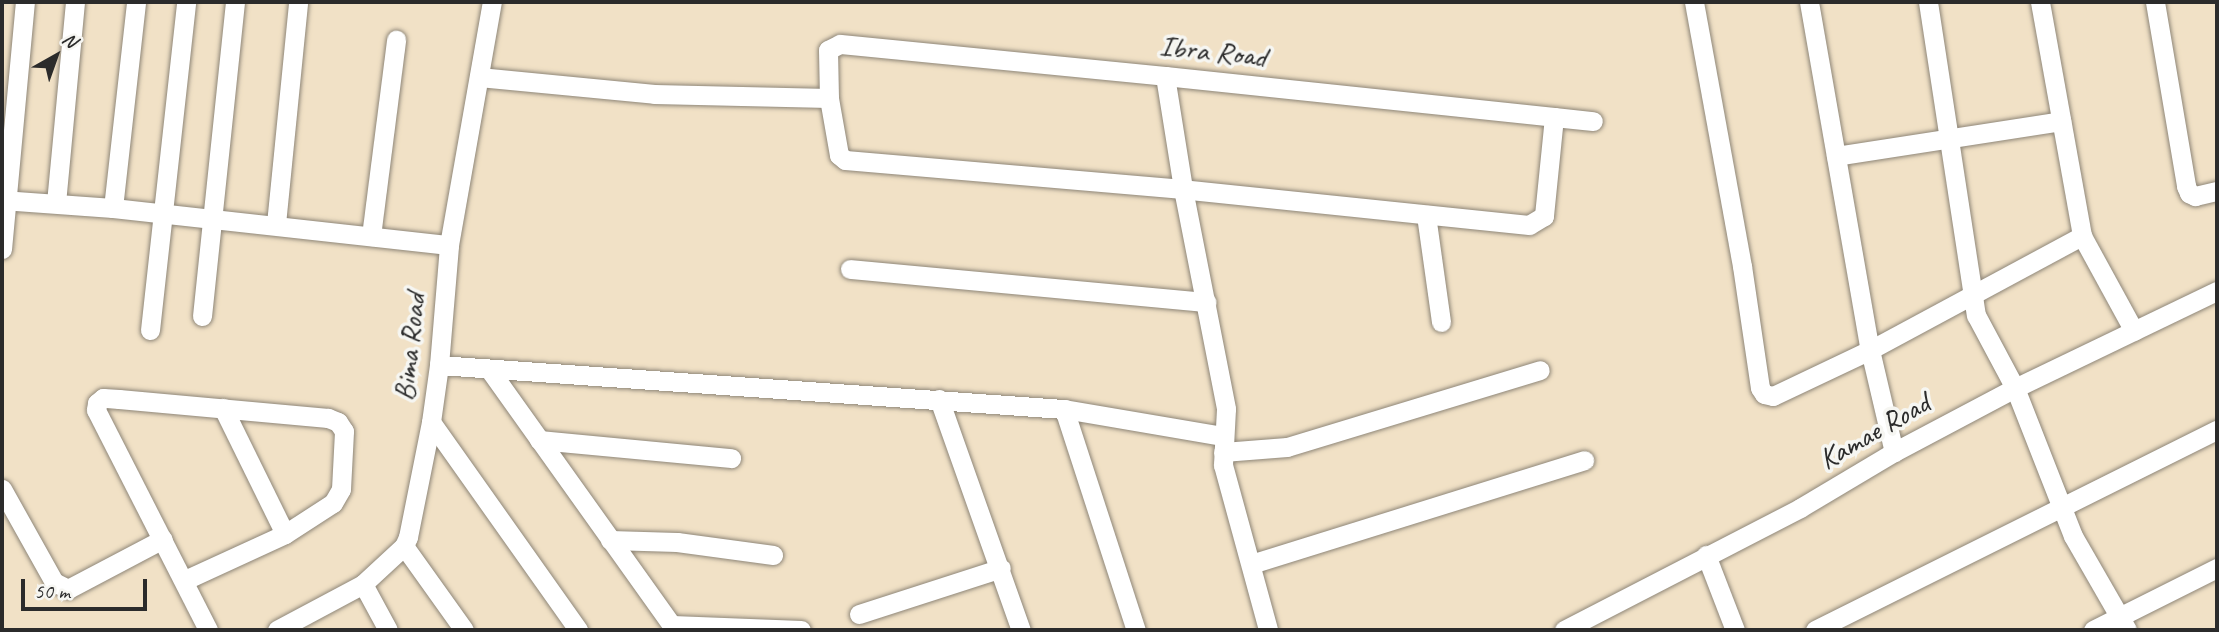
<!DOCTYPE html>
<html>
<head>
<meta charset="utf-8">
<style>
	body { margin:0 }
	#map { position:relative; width:2219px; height:632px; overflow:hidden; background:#f1e1c6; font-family:Caveat,sans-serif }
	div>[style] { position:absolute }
	.roads { filter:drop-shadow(0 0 2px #8e8678) drop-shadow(0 0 2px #8e8678) }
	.minor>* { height:19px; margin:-9.5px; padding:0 9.5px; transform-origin:9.5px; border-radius:9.5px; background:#fff }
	span { translate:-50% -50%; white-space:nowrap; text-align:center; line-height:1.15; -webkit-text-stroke:7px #f6f6f2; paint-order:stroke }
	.street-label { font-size:30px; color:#2b2b2b }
	.frame { position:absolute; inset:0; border:4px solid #2b2b2b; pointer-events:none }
	.north { position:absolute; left:21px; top:21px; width:70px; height:70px; -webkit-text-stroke:5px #f6f6f2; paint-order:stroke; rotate:40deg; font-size:19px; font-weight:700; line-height:28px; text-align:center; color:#2b2b2b }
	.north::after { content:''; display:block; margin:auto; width:24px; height:32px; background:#2b2b2b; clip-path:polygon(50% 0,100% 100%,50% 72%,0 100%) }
	.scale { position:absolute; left:21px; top:579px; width:126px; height:32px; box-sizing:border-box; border:4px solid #2b2b2b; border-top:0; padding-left:9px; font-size:21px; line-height:24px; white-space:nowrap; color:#2b2b2b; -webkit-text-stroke:5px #f6f6f2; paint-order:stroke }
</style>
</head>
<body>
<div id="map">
	<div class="roads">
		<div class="minor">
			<i style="left:1694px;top:2px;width:268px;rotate:79.7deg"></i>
			<i style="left:1742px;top:266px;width:123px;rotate:81.6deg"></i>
			<i style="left:1760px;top:388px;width:7px;rotate:56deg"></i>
			<i style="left:1764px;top:394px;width:9px;rotate:13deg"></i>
			<i style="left:1773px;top:396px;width:107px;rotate:-25.4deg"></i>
			<i style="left:1870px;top:350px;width:241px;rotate:-28.3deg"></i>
			<i style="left:1809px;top:2px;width:353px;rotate:80.1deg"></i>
			<i style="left:1870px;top:350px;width:105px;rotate:76.8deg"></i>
			<i style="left:1928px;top:2px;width:317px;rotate:81.3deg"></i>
			<i style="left:1976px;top:315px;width:83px;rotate:61.9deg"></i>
			<i style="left:2015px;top:388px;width:159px;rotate:68.6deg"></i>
			<i style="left:2073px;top:536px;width:108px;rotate:60.1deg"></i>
			<i style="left:2040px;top:2px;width:238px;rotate:79.8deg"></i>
			<i style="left:2082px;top:236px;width:108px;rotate:61.3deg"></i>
			<i style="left:2155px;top:2px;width:187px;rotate:80.4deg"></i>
			<i style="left:2186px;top:186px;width:8px;rotate:67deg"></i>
			<i style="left:2189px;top:193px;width:7px;rotate:27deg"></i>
			<i style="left:2195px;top:196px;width:23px;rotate:-13deg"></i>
			<i style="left:1165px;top:76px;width:114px;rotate:80.9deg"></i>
			<i style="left:1183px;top:189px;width:224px;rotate:78.9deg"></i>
			<i style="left:1226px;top:409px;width:56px;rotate:93.1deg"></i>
			<i style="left:1223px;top:465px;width:171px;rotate:74.7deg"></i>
			<i style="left:479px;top:77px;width:176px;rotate:5.5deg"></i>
			<i style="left:654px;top:94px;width:175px;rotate:1.3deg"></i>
			<i style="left:1554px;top:117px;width:100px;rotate:95.8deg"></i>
			<i style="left:1544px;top:216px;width:17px;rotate:149deg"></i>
			<i style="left:1529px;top:225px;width:348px;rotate:-174.1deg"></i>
			<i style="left:1183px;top:189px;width:339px;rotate:-175.1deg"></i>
			<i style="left:845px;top:160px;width:8px;rotate:-140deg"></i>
			<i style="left:839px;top:155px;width:58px;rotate:-100deg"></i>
			<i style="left:829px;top:98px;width:48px;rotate:-91.2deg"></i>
			<i style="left:828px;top:50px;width:13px;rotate:-27deg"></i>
			<i style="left:840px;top:44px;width:327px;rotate:5.6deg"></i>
			<i style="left:1165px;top:76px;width:391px;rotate:6deg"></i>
			<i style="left:1554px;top:117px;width:39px;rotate:6deg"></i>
			<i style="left:1836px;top:156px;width:228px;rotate:-8.8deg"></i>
			<i style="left:2px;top:200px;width:111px;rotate:4.1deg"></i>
			<i style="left:113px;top:208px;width:338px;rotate:6.3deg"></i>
			<i style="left:56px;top:203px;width:202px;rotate:-84.6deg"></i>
			<i style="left:113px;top:208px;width:207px;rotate:-83.6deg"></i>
			<i style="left:1426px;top:215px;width:108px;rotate:82deg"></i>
			<i style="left:276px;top:224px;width:223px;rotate:-84.3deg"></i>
			<i style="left:371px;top:236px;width:198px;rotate:-82.7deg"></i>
			<i style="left:2px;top:249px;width:248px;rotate:-84.7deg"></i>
			<i style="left:850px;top:269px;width:358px;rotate:5.3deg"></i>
			<i style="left:202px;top:316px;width:316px;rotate:-84deg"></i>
			<i style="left:150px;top:330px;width:330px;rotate:-83.7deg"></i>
			<i style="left:439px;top:365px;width:627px;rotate:4.03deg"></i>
			<i style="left:1064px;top:409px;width:160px;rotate:9.7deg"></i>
			<i style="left:489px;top:369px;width:320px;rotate:54.5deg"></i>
			<i style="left:939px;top:399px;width:245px;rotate:70.5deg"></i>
			<i style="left:223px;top:408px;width:140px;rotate:63.8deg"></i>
			<i style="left:1064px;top:409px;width:232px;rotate:72deg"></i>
			<i style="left:431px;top:422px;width:255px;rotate:54.7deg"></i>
			<i style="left:539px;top:440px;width:193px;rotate:5.4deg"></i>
			<i style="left:1223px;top:452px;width:64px;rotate:-4.5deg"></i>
			<i style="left:1287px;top:447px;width:264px;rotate:-16.9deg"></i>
			<i style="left:2px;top:489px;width:107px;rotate:60.8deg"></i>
			<i style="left:54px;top:582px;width:16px;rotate:27deg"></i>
			<i style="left:68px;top:589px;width:107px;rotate:-27.8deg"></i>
			<i style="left:610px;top:540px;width:67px;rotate:1.7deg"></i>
			<i style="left:677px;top:542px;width:97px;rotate:7.7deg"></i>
			<i style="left:404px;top:546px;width:103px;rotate:54.5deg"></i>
			<i style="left:1706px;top:555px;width:80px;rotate:68.9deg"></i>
			<i style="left:1251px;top:564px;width:349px;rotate:-17.3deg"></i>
			<i style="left:185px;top:580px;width:110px;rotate:-24.7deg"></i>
			<i style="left:285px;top:534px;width:57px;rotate:-32.9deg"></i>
			<i style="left:333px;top:503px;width:16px;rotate:-60deg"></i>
			<i style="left:341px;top:489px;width:58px;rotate:-87deg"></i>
			<i style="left:344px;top:431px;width:11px;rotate:-124deg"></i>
			<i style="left:338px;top:422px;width:11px;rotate:-158deg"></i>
			<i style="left:328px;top:418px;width:210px;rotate:-174.8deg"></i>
			<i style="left:119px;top:399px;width:16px;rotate:-176deg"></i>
			<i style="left:103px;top:398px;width:8px;rotate:140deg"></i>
			<i style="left:97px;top:403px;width:7px;rotate:98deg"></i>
			<i style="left:96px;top:410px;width:247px;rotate:63deg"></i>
			<i style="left:363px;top:584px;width:52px;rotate:61.5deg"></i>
			<i style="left:859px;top:614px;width:149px;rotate:-17.9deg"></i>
			<i style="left:672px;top:625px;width:129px;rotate:2.2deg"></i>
			<i style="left:277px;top:630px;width:98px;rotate:-28.1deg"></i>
			<i style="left:363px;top:584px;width:56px;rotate:-42.8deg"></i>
			<i style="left:404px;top:546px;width:10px;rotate:-66deg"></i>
			<i style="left:408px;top:537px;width:117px;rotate:-78.7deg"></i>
			<i style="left:431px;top:422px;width:58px;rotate:-82deg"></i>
			<i style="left:439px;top:365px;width:120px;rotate:-85.2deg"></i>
			<i style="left:449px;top:245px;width:247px;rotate:-80deg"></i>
			<i style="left:1564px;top:630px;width:266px;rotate:-27.3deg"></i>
			<i style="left:1800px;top:508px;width:109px;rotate:-30.8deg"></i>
			<i style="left:1894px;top:452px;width:137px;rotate:-27.9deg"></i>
			<i style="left:2015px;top:388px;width:224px;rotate:-25.7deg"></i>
			<i style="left:1815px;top:630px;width:449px;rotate:-26.5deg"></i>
			<i style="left:2093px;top:630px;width:139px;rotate:-26.6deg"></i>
		</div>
	</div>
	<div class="street-label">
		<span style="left:1213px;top:51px;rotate:6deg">Ibra Road</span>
		<span style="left:409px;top:347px;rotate:-84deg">Bima Road</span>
		<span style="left:1874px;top:431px;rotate:-30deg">Kamae Road</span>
	</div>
	<div class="frame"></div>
	<div class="north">N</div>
	<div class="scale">50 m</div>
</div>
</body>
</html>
